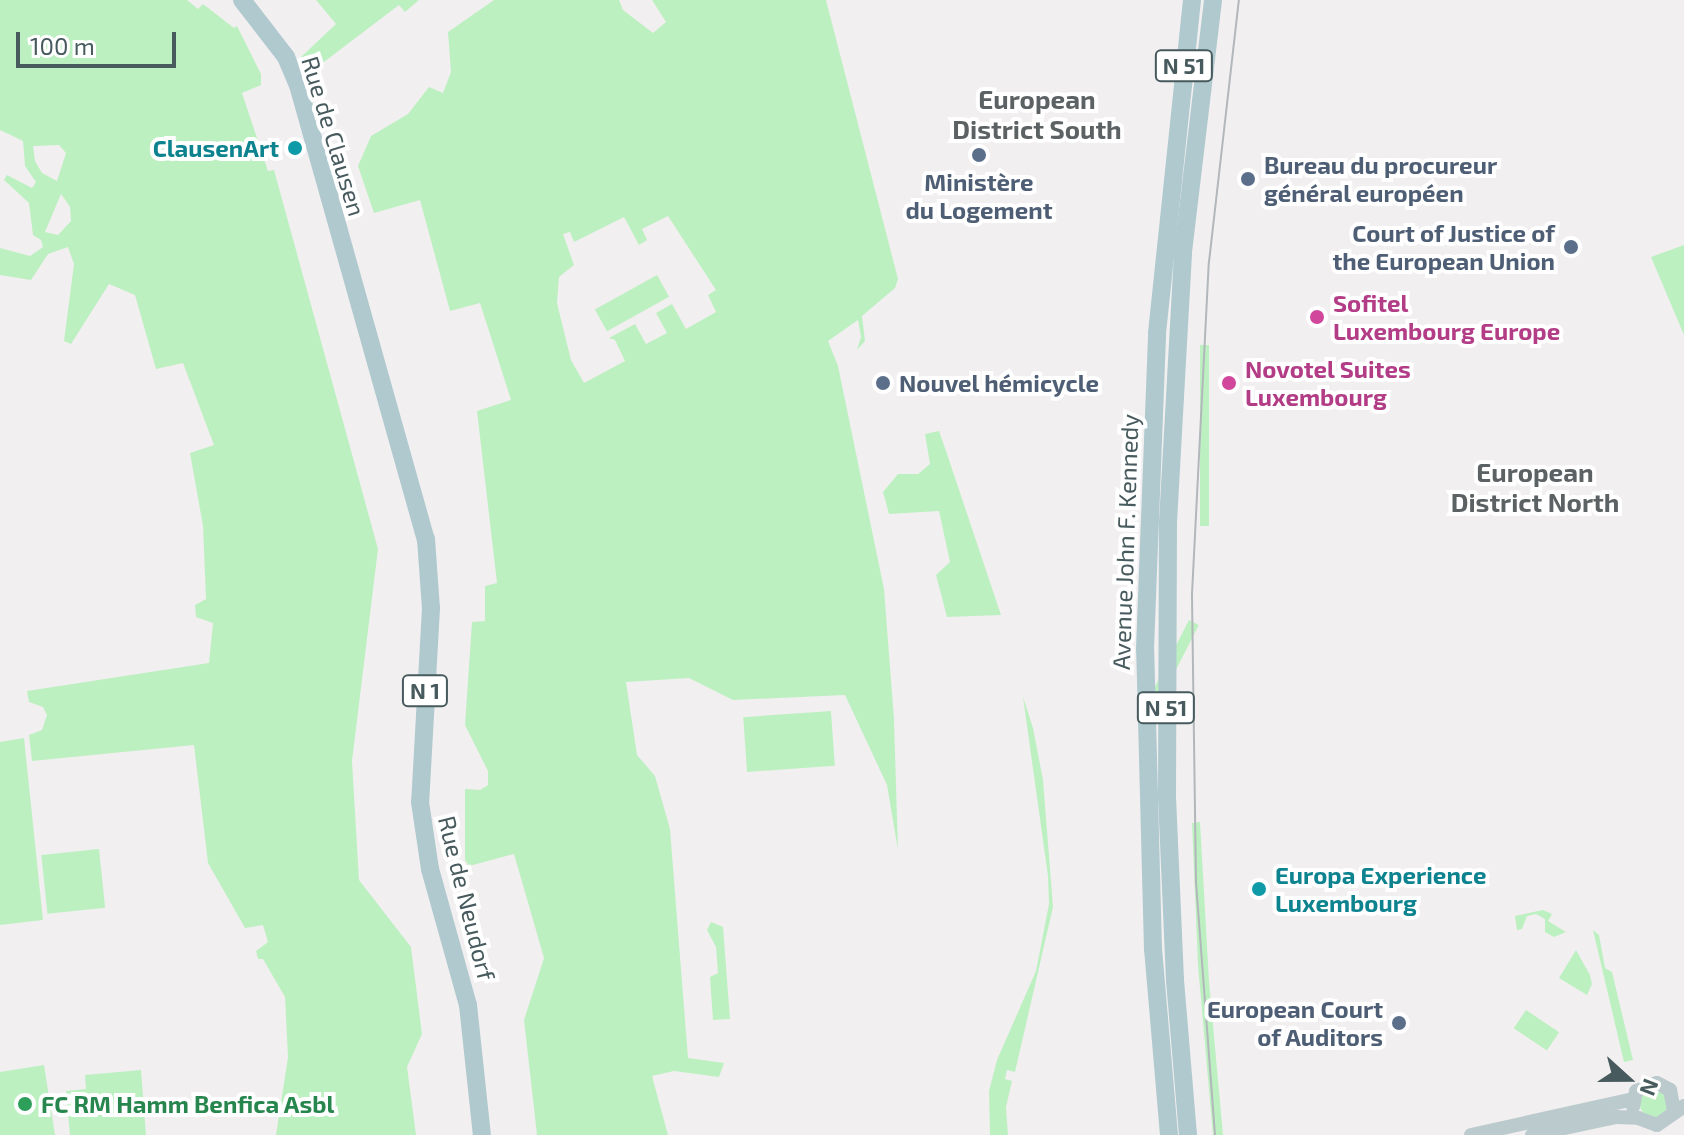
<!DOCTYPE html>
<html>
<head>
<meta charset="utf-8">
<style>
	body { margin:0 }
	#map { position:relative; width:1684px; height:1135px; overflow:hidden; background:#f2eff0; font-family:"Exo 2",sans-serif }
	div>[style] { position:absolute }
	.green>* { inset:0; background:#bdf0c1; transform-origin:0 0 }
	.round { border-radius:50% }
	.tertiary>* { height:14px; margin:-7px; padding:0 7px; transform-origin:7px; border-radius:7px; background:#bbcacc }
	.primary>* { height:18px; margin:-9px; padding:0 9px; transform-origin:9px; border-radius:9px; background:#afc9ce }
	.tram>* { height:2px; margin:-1px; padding:0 1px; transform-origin:1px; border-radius:1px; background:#b1b7ba }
	.dots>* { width:22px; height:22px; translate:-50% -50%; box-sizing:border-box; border:4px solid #fff; border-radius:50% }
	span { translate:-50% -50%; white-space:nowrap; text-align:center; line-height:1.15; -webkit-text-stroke:8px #fff; paint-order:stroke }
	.shield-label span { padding:2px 6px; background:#fff; border:2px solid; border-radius:6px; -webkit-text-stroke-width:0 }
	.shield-label { font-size:22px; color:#475a5d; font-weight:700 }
	.street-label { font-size:24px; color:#475a5d }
	.culture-label { font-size:24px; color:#0d838f; font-weight:700 }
	.right { translate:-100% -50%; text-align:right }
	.left { translate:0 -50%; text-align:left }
	.service-label { font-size:24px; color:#4e5e75; font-weight:700 }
	.hotel-label { font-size:24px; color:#b23c85; font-weight:700 }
	.leisure-label { font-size:24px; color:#27864d; font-weight:700 }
	.neighbourhood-label { font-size:26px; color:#5c6264; font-weight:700 }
	.north { position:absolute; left:1588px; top:1039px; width:80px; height:80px; -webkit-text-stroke:6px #fff; paint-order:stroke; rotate:111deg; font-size:22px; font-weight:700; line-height:32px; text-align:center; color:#475a5d }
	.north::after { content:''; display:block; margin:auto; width:28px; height:36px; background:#475a5d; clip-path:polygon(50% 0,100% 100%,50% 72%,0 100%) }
	.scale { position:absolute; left:16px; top:32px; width:160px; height:36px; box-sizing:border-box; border:4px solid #475a5d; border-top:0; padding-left:10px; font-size:24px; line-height:28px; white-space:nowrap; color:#475a5d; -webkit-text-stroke:6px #fff; paint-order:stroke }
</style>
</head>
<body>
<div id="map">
	<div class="green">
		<i style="clip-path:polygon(evenodd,0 0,187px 0,198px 9px,203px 4px,234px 28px,237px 26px,261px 74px,261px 85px,242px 93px,268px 171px,274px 170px,378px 549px,352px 761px,359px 880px,411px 947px,422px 1034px,407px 1067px,416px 1135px,276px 1135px,288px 1057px,285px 997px,263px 959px,258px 959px,256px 951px,268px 942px,263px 925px,245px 928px,208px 863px,194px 745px,32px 761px,29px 735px,42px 730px,47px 715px,43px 707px,29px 702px,27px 691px,209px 663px,213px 623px,196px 617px,195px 605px,206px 599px,203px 526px,190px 453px,214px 445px,183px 363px,156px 369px,135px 295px,109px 284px,71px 344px,64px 341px,74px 264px,68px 247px,48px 254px,31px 280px,0 275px,0 248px,30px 256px,43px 247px,41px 240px,33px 235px,29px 203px,4px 180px,7px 175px,32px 188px,36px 182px,25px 166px,23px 141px,0 130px,0 0,59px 145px,66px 153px,57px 181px,42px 173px,35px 161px,33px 146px,59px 145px,0 0,61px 194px,70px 207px,71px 221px,58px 235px,45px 232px,61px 194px)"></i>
		<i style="clip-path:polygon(316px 0,419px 0,405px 12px,399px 5px,312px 71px,301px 57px,336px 24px)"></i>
		<i style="clip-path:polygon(evenodd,494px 0,619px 0,623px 10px,653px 33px,666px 22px,652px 0,826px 0,898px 279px,895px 288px,862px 316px,865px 341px,857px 350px,861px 337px,858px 320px,828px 341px,838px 366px,884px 589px,894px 719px,898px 850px,887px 785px,845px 695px,733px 700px,689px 678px,626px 682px,637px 755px,655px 776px,670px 829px,688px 1058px,724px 1063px,719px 1077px,674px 1071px,652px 1076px,668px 1135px,537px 1135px,524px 1020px,544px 958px,514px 854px,469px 866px,465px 860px,465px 789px,480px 790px,488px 785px,488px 771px,465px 725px,472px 622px,485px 621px,485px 586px,497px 583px,477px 411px,511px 400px,480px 303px,450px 311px,420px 200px,374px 213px,358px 166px,371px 136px,408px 114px,429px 87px,443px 93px,451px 72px,448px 32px,494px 0,668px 216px,716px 290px,708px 295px,716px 312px,686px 329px,672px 304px,656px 313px,667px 333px,646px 344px,635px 324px,609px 338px,615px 340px,625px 361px,584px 383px,571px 360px,557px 303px,559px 277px,574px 265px,563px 234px,570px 232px,574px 242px,624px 217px,639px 245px,647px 240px,642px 229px,668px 216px)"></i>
		<i style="clip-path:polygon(1684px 245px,1684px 335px,1651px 257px)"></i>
		<i style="left:657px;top:275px;width:25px;height:71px;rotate:61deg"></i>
		<i style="left:1200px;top:345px;width:9px;height:181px"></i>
		<i style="clip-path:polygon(939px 431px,946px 451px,1001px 615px,947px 617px,936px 575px,950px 562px,939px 511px,889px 514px,883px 492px,898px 474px,918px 474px,930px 464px,925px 434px)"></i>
		<i style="left:1189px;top:620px;width:11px;height:87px;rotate:27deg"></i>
		<i style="clip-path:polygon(1023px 697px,1033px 728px,1043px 780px,1053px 907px,1015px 1072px,1007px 1070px,1005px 1079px,1012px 1081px,1006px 1107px,1008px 1135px,990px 1135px,989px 1091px,997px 1060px,1036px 971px,1049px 904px,1048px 876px)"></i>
		<i style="left:831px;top:711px;width:55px;height:88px;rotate:86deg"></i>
		<i style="clip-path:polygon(24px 738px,43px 920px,0 925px,0 742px)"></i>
		<i style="clip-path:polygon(1200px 822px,1209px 981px,1223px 1135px,1213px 1135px,1198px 965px,1192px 823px)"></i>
		<i style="left:99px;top:849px;width:59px;height:58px;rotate:84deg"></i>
		<i style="clip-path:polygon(1543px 910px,1552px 914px,1548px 921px,1566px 932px,1554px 937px,1545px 932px,1545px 919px,1536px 914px,1527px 916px,1522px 929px,1517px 930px,1515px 916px)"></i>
		<i style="clip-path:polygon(711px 922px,723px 927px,730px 1019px,713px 1020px,710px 977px,718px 973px,716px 947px,707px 930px)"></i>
		<i style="clip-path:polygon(1593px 930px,1599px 935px,1605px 968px,1612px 972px,1633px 1060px,1624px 1062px)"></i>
		<i style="clip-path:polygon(1576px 950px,1590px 975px,1592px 984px,1587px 995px,1559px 978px)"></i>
		<i style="left:1526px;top:1010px;width:40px;height:22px;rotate:34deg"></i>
		<i style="clip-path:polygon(44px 1065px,55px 1135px,0 1135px,0 1072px)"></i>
		<i style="clip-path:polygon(141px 1070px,146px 1135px,70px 1135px,66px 1091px,86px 1089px,85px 1075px)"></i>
		<i class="round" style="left:1640px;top:1090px;width:28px;height:28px"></i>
	</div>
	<div class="tertiary">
		<i style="left:1633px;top:1107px;width:16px;rotate:-79deg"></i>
		<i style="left:1636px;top:1091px;width:22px;rotate:-21deg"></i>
		<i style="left:1657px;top:1083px;width:15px;rotate:28deg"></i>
		<i style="left:1670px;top:1090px;width:20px;rotate:79deg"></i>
		<i style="left:1471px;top:1135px;width:166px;rotate:-12.5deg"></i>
		<i style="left:1532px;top:1135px;width:85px;rotate:-12.2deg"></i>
		<i style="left:1615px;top:1117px;width:23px;rotate:2deg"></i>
		<i style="left:1638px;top:1118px;width:20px;rotate:20deg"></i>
		<i style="left:1657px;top:1125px;width:33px;rotate:-35deg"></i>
	</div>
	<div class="primary">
		<i style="left:242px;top:0;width:72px;rotate:52.3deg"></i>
		<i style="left:286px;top:57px;width:30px;rotate:67deg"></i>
		<i style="left:298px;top:85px;width:472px;rotate:74.3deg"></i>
		<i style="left:426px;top:539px;width:69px;rotate:85.9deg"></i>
		<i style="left:431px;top:608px;width:194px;rotate:93.2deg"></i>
		<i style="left:420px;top:802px;width:68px;rotate:81.5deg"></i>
		<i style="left:430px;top:869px;width:141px;rotate:74.4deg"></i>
		<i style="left:468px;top:1005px;width:131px;rotate:83.9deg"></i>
		<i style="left:1169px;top:1135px;width:187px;rotate:-94.9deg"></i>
		<i style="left:1153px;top:949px;width:300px;rotate:-91.5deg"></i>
		<i style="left:1145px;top:649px;width:316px;rotate:-87.8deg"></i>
		<i style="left:1157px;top:333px;width:335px;rotate:-84deg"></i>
		<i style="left:1188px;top:1135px;width:156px;rotate:-94.8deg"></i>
		<i style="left:1175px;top:980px;width:181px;rotate:-92.5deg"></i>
		<i style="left:1167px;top:799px;width:277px;rotate:-89.8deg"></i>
		<i style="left:1168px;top:522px;width:270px;rotate:-86.8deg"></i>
		<i style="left:1183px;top:252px;width:254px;rotate:-83.2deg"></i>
	</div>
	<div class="tram">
		<i style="left:1215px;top:1135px;width:253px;rotate:-94.3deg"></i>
		<i style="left:1196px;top:883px;width:289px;rotate:-90.8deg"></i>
		<i style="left:1192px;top:594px;width:332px;rotate:-87.1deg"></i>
		<i style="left:1209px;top:262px;width:264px;rotate:-83.5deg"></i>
	</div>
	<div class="dots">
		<i style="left:295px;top:148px;background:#0f9aa8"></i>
		<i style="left:979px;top:155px;background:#5c6f8a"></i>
		<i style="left:1248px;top:179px;background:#5c6f8a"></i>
		<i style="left:1571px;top:247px;background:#5c6f8a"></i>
		<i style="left:1317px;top:317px;background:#d1479c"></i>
		<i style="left:883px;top:383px;background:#5c6f8a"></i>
		<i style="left:1229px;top:383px;background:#d1479c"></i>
		<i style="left:1259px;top:889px;background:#0f9aa8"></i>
		<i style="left:1399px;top:1023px;background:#5c6f8a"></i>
		<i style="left:25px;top:1104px;background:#2e9e5b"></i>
	</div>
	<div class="shield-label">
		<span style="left:1184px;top:66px">N 51</span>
		<span style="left:425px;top:691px">N 1</span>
		<span style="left:1166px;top:708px">N 51</span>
	</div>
	<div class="street-label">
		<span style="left:334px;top:136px;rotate:73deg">Rue de Clausen</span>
		<span style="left:1125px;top:542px;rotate:-88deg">Avenue John F. Kennedy</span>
		<span style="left:467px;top:898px;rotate:76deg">Rue de Neudorf</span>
	</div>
	<div class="culture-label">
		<span class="right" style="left:279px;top:148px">ClausenArt</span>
		<span class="left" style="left:1275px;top:889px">Europa Experience<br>Luxembourg</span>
	</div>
	<div class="service-label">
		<span class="left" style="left:1264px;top:179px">Bureau du procureur<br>général européen</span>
		<span style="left:979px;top:196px">Ministère<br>du Logement</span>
		<span class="right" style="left:1555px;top:247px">Court of Justice of<br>the European Union</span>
		<span class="left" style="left:899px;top:383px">Nouvel hémicycle</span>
		<span class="right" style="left:1383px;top:1023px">European Court<br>of Auditors</span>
	</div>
	<div class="hotel-label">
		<span class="left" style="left:1333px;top:317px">Sofitel<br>Luxembourg Europe</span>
		<span class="left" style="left:1245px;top:383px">Novotel Suites<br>Luxembourg</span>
	</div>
	<div class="leisure-label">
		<span class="left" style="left:41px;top:1104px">FC RM Hamm Benfica Asbl</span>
	</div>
	<div class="neighbourhood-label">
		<span style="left:1037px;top:114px">European<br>District South</span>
		<span style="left:1535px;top:487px">European<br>District North</span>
	</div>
	<div class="north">N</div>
	<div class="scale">100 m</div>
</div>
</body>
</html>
